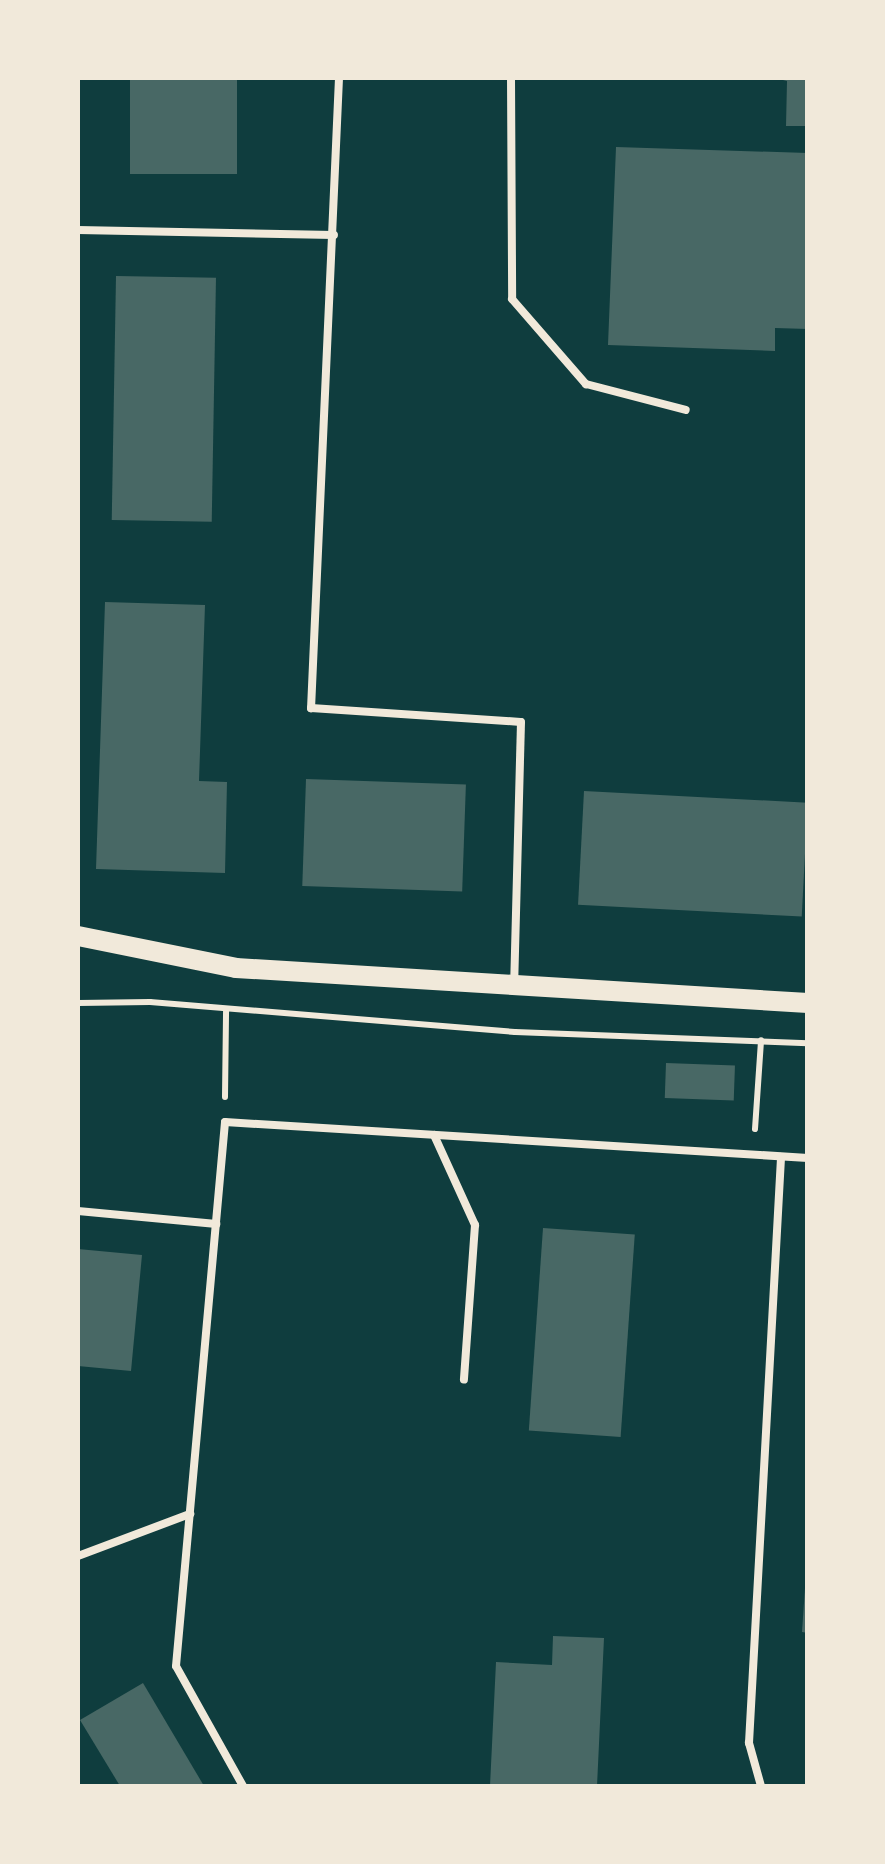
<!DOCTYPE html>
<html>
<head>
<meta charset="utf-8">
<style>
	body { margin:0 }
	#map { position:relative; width:885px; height:1864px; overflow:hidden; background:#0f3d3e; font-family:Barlow,sans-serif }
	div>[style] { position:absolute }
	.building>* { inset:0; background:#486865; transform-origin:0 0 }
	.path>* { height:6px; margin:-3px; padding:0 3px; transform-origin:3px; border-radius:3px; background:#f1e9da }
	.service>* { height:8px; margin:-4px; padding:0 4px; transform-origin:4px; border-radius:4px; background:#f1e9da }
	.secondary>* { height:20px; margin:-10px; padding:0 10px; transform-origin:10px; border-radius:10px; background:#f1e9da }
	span { translate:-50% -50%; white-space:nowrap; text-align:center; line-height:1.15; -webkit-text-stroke:9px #f1e9da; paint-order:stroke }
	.frame { position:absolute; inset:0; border:80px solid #f1e9da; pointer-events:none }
</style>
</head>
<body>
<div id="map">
	<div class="building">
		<i style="left:130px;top:78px;width:107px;height:96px"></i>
		<i style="clip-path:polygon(775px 78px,808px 78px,808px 126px,786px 126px,787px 81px)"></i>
		<i style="clip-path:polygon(616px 147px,808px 153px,808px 329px,775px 328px,775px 351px,608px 345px)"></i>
		<i style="left:116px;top:276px;width:100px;height:244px;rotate:1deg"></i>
		<i style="clip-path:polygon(105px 602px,205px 605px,199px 781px,227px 782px,225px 873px,96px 869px)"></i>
		<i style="left:306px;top:779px;width:160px;height:107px;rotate:2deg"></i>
		<i style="left:584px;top:791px;width:224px;height:114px;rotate:3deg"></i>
		<i style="left:666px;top:1063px;width:69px;height:35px;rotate:2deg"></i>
		<i style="left:543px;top:1228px;width:92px;height:203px;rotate:4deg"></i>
		<i style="clip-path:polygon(78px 1249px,142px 1255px,131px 1371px,78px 1366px)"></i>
		<i style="clip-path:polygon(805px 1588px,808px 1588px,808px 1633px,802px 1632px)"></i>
		<i style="clip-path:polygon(553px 1636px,604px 1638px,597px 1786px,490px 1786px,496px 1662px,552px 1665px)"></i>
		<i style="clip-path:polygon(143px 1683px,204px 1786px,120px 1786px,80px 1720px)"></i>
	</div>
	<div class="path">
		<i style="left:78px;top:1003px;width:72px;rotate:-0.8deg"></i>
		<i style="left:150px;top:1002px;width:366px;rotate:4.7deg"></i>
		<i style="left:515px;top:1032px;width:293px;rotate:2.2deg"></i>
		<i style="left:225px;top:1097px;width:88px;rotate:-89.3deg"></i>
		<i style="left:755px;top:1129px;width:89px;rotate:-86.1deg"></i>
	</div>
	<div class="service">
		<i style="left:339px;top:78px;width:631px;rotate:92.54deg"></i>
		<i style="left:311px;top:708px;width:210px;rotate:3.8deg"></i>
		<i style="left:521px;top:722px;width:259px;rotate:91.5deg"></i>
		<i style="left:511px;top:78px;width:221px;rotate:89.7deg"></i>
		<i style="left:512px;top:299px;width:113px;rotate:49deg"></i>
		<i style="left:586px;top:384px;width:103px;rotate:14.6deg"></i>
		<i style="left:78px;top:230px;width:256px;rotate:1.1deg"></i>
		<i style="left:434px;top:1135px;width:99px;rotate:65.5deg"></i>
		<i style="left:475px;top:1225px;width:155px;rotate:94.1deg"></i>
		<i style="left:78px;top:1211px;width:139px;rotate:5.4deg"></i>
		<i style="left:78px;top:1556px;width:120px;rotate:-20.6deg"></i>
		<i style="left:243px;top:1786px;width:137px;rotate:-119.2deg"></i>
		<i style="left:176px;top:1666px;width:546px;rotate:-84.85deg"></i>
		<i style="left:225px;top:1122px;width:584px;rotate:3.53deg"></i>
		<i style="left:761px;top:1786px;width:45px;rotate:-105.6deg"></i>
		<i style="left:749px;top:1743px;width:587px;rotate:-86.87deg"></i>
	</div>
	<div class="secondary">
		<i style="left:78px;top:936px;width:161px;rotate:11.4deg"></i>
		<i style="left:236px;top:968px;width:573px;rotate:3.5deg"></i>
	</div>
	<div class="frame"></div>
</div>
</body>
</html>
